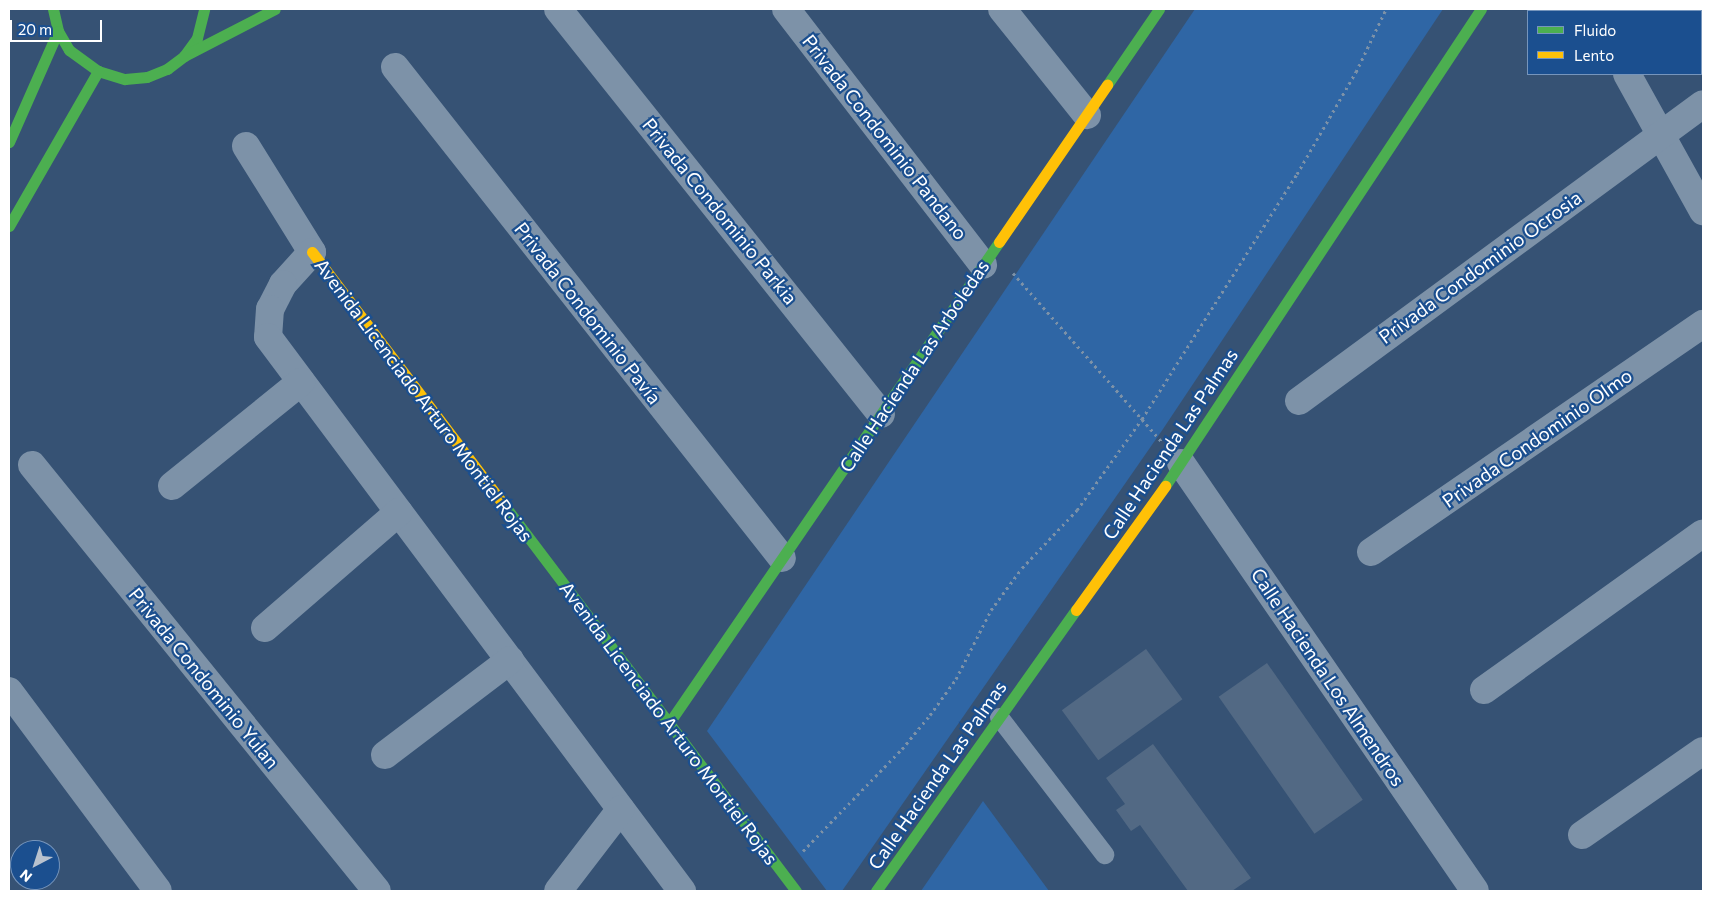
<!DOCTYPE html>
<html>
<head>
<meta charset="utf-8">
<style>
	body { margin:0 }
	#map { position:relative; width:1712px; height:900px; overflow:hidden; background:#365274; font-family:Commissioner,sans-serif }
	div>[style] { position:absolute }
	.green>* { inset:0; background:#2f66a5 }
	.building>* { inset:0; background:#526984; transform-origin:0 0 }
	.path>* { height:3px; margin-top:-1.5px; transform-origin:0; background:repeating-linear-gradient(90deg,#7d92a8 0 2.5px,transparent 0 6.5px) }
	.lane>* { height:19px; margin:-9.5px; padding:0 9.5px; transform-origin:9.5px; border-radius:9.5px; background:#7d92a8 }
	.street>* { height:28px; margin:-14px; padding:0 14px; transform-origin:14px; border-radius:14px; background:#7d92a8 }
	.fast>* { height:11px; margin:-5.5px; padding:0 5.5px; transform-origin:5.5px; border-radius:5.5px; background:#4caf50 }
	.slow>* { height:11px; margin:-5.5px; padding:0 5.5px; transform-origin:5.5px; border-radius:5.5px; background:#ffc107 }
	span { translate:-50% -50%; white-space:nowrap; text-align:center; line-height:1.15; -webkit-text-stroke:4.5px #1b4f8f; paint-order:stroke }
	.street-label { font-size:19px; color:#fff }
	.frame { position:absolute; inset:0; border:10px solid #fff; pointer-events:none }
	.legend { position:absolute; left:1527px; top:10px; width:175px; height:65px; box-sizing:border-box; background:#1b4f8f; border:1px solid #7695bc; margin:0; padding:6px 9px; list-style:none; font-size:15px; color:#fff }
	.legend li { display:flex; align-items:center; gap:10px; height:25px }
	.legend b { width:25px; border:1px solid #7695bc }
	.north { position:absolute; left:10px; top:840px; width:50px; height:50px; box-sizing:border-box; background:#1b4f8f; border:1px solid #7695bc; border-radius:50%; rotate:220deg; font-size:14px; font-weight:700; line-height:20px; text-align:center; color:#fff }
	.north::after { content:''; display:block; margin:auto; width:18px; height:22px; background:#b9c2ce; clip-path:polygon(50% 0,100% 100%,50% 72%,0 100%) }
	.scale { position:absolute; left:10px; top:20px; width:92px; height:22px; box-sizing:border-box; border:2px solid #fff; border-top:0; padding-left:6px; font-size:15px; line-height:18px; white-space:nowrap; color:#fff; -webkit-text-stroke:4px #1b4f8f; paint-order:stroke }
</style>
</head>
<body>
<div id="map">
	<div class="green">
		<i style="clip-path:polygon(1195px 9px,1443px 9px,1163px 429px,842px 891px,827px 891px,707px 731px)"></i>
		<i style="clip-path:polygon(983px 801px,1049px 891px,921px 891px)"></i>
	</div>
	<div class="building">
		<i style="left:1146px;top:649px;width:62px;height:104px;rotate:54deg"></i>
		<i style="left:1267px;top:663px;width:167px;height:59px;rotate:55deg"></i>
		<i style="clip-path:polygon(1153px 744px,1251px 878px,1232px 891px,1188px 891px,1140px 825px,1131px 831px,1116px 810px,1125px 804px,1106px 778px)"></i>
	</div>
	<div class="path">
		<i style="left:1013px;top:273px;width:224px;rotate:48.6deg"></i>
		<i style="left:803px;top:851px;width:142px;rotate:-45.9deg"></i>
		<i style="left:902px;top:749px;width:44px;rotate:-50.5deg"></i>
		<i style="left:930px;top:715px;width:44px;rotate:-54.2deg"></i>
		<i style="left:956px;top:679px;width:77px;rotate:-63.1deg"></i>
		<i style="left:991px;top:610px;width:52px;rotate:-53.6deg"></i>
		<i style="left:1022px;top:568px;width:80px;rotate:-46.5deg"></i>
		<i style="left:1077px;top:510px;width:112px;rotate:-54.5deg"></i>
		<i style="left:1142px;top:419px;width:290px;rotate:-57.7deg"></i>
		<i style="left:1297px;top:174px;width:118px;rotate:-60deg"></i>
		<i style="left:1356px;top:72px;width:70px;rotate:-64.5deg"></i>
	</div>
	<div class="lane">
		<i style="left:999px;top:717px;width:173px;rotate:52.5deg"></i>
	</div>
	<div class="street">
		<i style="left:558px;top:9px;width:518px;rotate:51.43deg"></i>
		<i style="left:786px;top:9px;width:323px;rotate:52.4deg"></i>
		<i style="left:1002px;top:9px;width:136px;rotate:51.3deg"></i>
		<i style="left:1591px;top:9px;width:2px;rotate:63deg"></i>
		<i style="left:395px;top:67px;width:625px;rotate:51.76deg"></i>
		<i style="left:1627px;top:74px;width:157px;rotate:61deg"></i>
		<i style="left:246px;top:146px;width:125px;rotate:58.1deg"></i>
		<i style="left:312px;top:252px;width:43px;rotate:132.2deg"></i>
		<i style="left:283px;top:284px;width:28px;rotate:117deg"></i>
		<i style="left:270px;top:309px;width:28px;rotate:94deg"></i>
		<i style="left:268px;top:337px;width:692px;rotate:53.23deg"></i>
		<i style="left:1299px;top:401px;width:501px;rotate:-36.32deg"></i>
		<i style="left:1181px;top:463px;width:519px;rotate:55.51deg"></i>
		<i style="left:32px;top:465px;width:548px;rotate:51deg"></i>
		<i style="left:172px;top:486px;width:166px;rotate:-38.9deg"></i>
		<i style="left:1371px;top:552px;width:403px;rotate:-34.5deg"></i>
		<i style="left:265px;top:628px;width:177px;rotate:-40.9deg"></i>
		<i style="left:1484px;top:690px;width:269px;rotate:-35.6deg"></i>
		<i style="left:9px;top:691px;width:249px;rotate:53.3deg"></i>
		<i style="left:385px;top:755px;width:157px;rotate:-37.2deg"></i>
		<i style="left:1582px;top:835px;width:147px;rotate:-34.8deg"></i>
		<i style="left:558px;top:891px;width:103px;rotate:-52.5deg"></i>
	</div>
	<div class="fast">
		<i style="left:53px;top:9px;width:23px;rotate:77deg"></i>
		<i style="left:58px;top:31px;width:22px;rotate:60deg"></i>
		<i style="left:69px;top:50px;width:36px;rotate:36deg"></i>
		<i style="left:98px;top:71px;width:28px;rotate:17deg"></i>
		<i style="left:125px;top:79px;width:22px;rotate:-5deg"></i>
		<i style="left:147px;top:77px;width:22px;rotate:-22deg"></i>
		<i style="left:167px;top:69px;width:21px;rotate:-37deg"></i>
		<i style="left:184px;top:56px;width:22px;rotate:-54deg"></i>
		<i style="left:197px;top:38px;width:30px;rotate:-76deg"></i>
		<i style="left:184px;top:56px;width:102px;rotate:-27.3deg"></i>
		<i style="left:1107px;top:85px;width:92px;rotate:-55.6deg"></i>
		<i style="left:9px;top:142px;width:121px;rotate:-66.2deg"></i>
		<i style="left:9px;top:226px;width:179px;rotate:-60.1deg"></i>
		<i style="left:1165px;top:486px;width:572px;rotate:-56.48deg"></i>
		<i style="left:501px;top:501px;width:489px;rotate:52.9deg"></i>
		<i style="left:669px;top:723px;width:583px;rotate:-55.55deg"></i>
		<i style="left:876px;top:891px;width:345px;rotate:-54.6deg"></i>
	</div>
	<div class="slow">
		<i style="left:999px;top:242px;width:191px;rotate:-55.5deg"></i>
		<i style="left:312px;top:252px;width:313px;rotate:52.8deg"></i>
		<i style="left:1076px;top:610px;width:153px;rotate:-54.3deg"></i>
	</div>
	<div class="street-label">
		<span style="left:885px;top:137px;rotate:52deg">Privada Condominio Pandano</span>
		<span style="left:720px;top:211px;rotate:51deg">Privada Condominio Parkia</span>
		<span style="left:1480px;top:267px;rotate:-36deg">Privada Condominio Ocrosia</span>
		<span style="left:588px;top:313px;rotate:52deg">Privada Condominio Pavía</span>
		<span style="left:914px;top:366px;rotate:-56deg">Calle Hacienda Las Arboledas</span>
		<span style="left:424px;top:400px;rotate:53deg">Avenida Licenciado Arturo Montiel Rojas</span>
		<span style="left:1537px;top:438px;rotate:-35deg">Privada Condominio Olmo</span>
		<span style="left:1170px;top:444px;rotate:-56deg">Calle Hacienda Las Palmas</span>
		<span style="left:1328px;top:677px;rotate:56deg">Calle Hacienda Los Almendros</span>
		<span style="left:204px;top:678px;rotate:51deg">Privada Condominio Yulan</span>
		<span style="left:669px;top:723px;rotate:53deg">Avenida Licenciado Arturo Montiel Rojas</span>
		<span style="left:937px;top:775px;rotate:-55deg">Calle Hacienda Las Palmas</span>
	</div>
	<div class="frame"></div>
	<ul class="legend">
	<li><b style="height:6px;background:#4caf50"></b>Fluido</li>
	<li><b style="height:6px;background:#ffc107"></b>Lento</li>
	</ul>
	<div class="north">N</div>
	<div class="scale">20 m</div>
</div>
</body>
</html>
